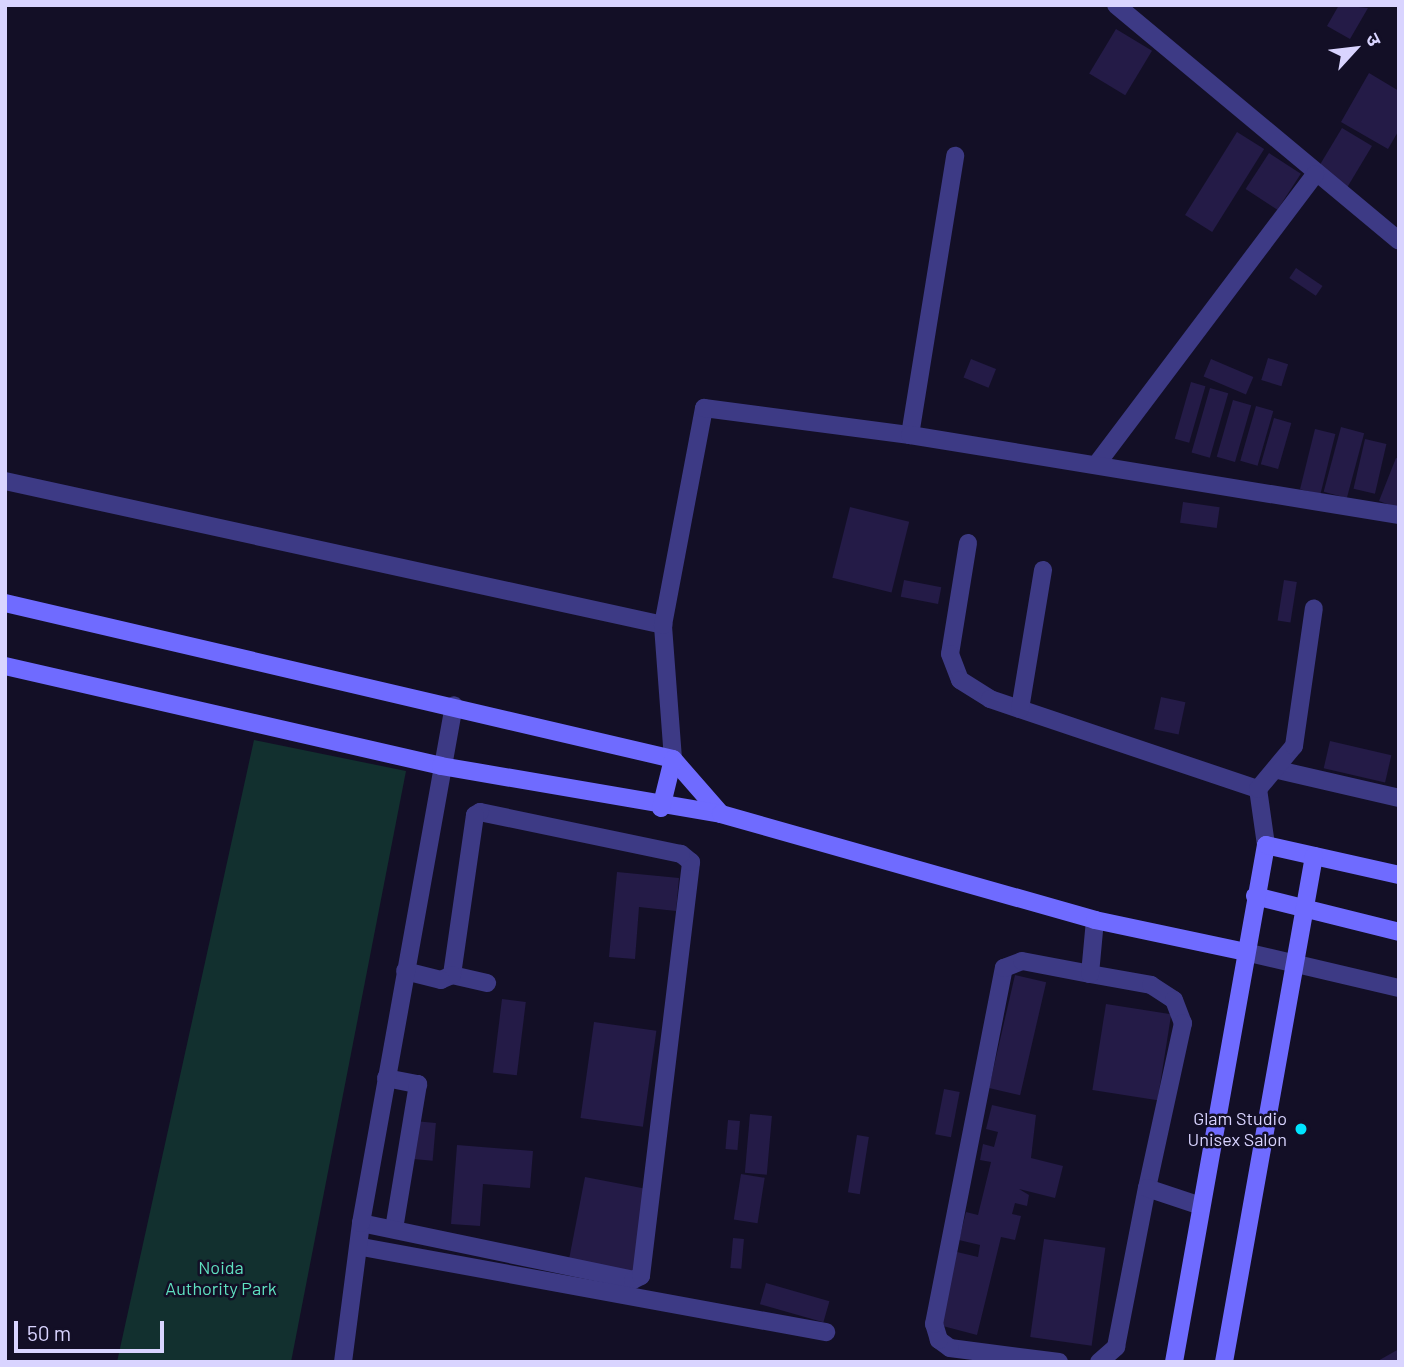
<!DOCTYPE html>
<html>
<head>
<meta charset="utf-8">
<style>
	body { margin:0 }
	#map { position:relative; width:1404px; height:1367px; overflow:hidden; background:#130f26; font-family:Barlow,"Noto Sans Devanagari",sans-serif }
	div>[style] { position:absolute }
	.green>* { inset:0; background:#12302f }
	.building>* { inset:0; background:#241b47; transform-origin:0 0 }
	.street>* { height:18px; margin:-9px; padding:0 9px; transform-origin:9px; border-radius:9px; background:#3d3a85 }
	.secondary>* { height:18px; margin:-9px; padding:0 9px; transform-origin:9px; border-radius:9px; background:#6f6bff }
	.dots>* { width:19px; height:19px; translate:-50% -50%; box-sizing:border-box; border:4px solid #130f26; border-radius:50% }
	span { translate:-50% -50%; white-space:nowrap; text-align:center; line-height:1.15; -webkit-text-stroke:5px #130f26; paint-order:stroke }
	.poi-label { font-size:18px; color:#d9d4ff }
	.right { translate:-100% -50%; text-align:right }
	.park-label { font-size:18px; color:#5fe0c0 }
	.frame { position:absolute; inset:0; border:7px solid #d9d4ff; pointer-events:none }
	.north { position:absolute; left:1320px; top:14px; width:70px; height:70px; -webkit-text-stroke:5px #130f26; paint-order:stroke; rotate:63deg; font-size:19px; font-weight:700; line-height:28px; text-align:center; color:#d9d4ff }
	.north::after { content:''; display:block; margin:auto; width:24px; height:32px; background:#d9d4ff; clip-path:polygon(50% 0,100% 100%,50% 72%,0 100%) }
	.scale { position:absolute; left:14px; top:1321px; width:150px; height:32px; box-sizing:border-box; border:4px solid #d9d4ff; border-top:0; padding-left:9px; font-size:21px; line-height:24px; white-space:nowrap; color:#d9d4ff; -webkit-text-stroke:5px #130f26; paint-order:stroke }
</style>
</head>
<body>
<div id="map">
	<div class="green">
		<i style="clip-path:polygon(254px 740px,406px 771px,291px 1362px,117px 1362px)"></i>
	</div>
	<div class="building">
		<i style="clip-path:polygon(1339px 5px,1368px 8px,1350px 39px,1327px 26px)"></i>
		<i style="left:1116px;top:29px;width:42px;height:52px;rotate:31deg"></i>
		<i style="clip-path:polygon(1369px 73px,1399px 91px,1399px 130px,1388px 149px,1341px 122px)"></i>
		<i style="left:1342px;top:128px;width:35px;height:53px;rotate:31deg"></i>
		<i style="left:1237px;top:132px;width:32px;height:98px;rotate:32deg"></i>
		<i style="left:1269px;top:153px;width:38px;height:43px;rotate:33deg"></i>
		<i style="left:1296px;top:268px;width:32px;height:12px;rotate:34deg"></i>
		<i style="left:1268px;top:358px;width:21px;height:23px;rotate:17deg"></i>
		<i style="left:971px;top:359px;width:27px;height:20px;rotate:22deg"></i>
		<i style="left:1211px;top:359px;width:46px;height:19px;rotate:23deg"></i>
		<i style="left:1191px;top:382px;width:15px;height:59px;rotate:16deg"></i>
		<i style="left:1210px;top:388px;width:19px;height:67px;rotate:16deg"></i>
		<i style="left:1233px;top:400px;width:19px;height:59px;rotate:16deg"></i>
		<i style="left:1256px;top:406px;width:18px;height:57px;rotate:16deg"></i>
		<i style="left:1274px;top:418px;width:18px;height:48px;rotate:16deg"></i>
		<i style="left:1341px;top:427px;width:24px;height:67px;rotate:15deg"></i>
		<i style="left:1315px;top:429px;width:21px;height:62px;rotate:14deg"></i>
		<i style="left:1365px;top:439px;width:22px;height:51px;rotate:13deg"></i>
		<i style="clip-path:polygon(1396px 458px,1399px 459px,1398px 508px,1379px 501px)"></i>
		<i style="left:1183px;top:502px;width:37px;height:21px;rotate:8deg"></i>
		<i style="left:850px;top:507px;width:61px;height:73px;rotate:14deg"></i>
		<i style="left:904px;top:580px;width:38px;height:17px;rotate:11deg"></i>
		<i style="left:1284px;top:580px;width:13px;height:41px;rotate:9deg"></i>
		<i style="left:1161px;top:697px;width:25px;height:33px;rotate:12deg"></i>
		<i style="left:1330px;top:741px;width:63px;height:28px;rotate:13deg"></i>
		<i style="clip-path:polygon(617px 872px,679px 878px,676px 911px,639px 907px,635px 959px,609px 957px)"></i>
		<i style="left:1015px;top:975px;width:32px;height:116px;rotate:13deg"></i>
		<i style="left:502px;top:999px;width:24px;height:74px;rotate:7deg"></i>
		<i style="left:1106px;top:1004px;width:66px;height:87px;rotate:9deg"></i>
		<i style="left:594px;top:1022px;width:63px;height:97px;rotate:8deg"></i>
		<i style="left:944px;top:1089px;width:16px;height:46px;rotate:11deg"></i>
		<i style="clip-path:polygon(992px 1105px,1036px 1115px,1031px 1158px,1063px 1166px,1055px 1198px,1019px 1189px,1029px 1195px,1027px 1206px,1015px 1203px,1012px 1214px,1021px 1216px,1015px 1240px,1001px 1237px,977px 1335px,939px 1325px,957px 1252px,978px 1257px,980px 1245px,959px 1240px,966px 1212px,978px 1215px,991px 1162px,980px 1160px,983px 1144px,994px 1147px,998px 1132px,986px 1129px)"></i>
		<i style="left:750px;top:1114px;width:22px;height:59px;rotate:5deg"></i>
		<i style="left:728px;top:1120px;width:12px;height:29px;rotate:5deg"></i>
		<i style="left:414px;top:1121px;width:22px;height:38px;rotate:5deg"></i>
		<i style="left:857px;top:1135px;width:12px;height:58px;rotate:9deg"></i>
		<i style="clip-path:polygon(457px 1145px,533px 1151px,530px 1188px,483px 1184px,480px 1226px,451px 1224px)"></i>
		<i style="left:741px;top:1174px;width:24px;height:46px;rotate:9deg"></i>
		<i style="left:585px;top:1177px;width:67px;height:87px;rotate:11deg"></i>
		<i style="left:733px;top:1238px;width:11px;height:30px;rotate:5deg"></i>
		<i style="left:1044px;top:1239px;width:62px;height:99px;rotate:8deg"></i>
		<i style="left:766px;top:1283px;width:66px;height:22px;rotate:16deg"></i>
		<i style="clip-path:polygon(1399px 1349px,1399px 1362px,1376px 1362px)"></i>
	</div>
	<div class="street">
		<i style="left:1116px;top:5px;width:368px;rotate:39.8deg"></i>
		<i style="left:910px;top:435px;width:283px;rotate:-80.8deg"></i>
		<i style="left:1096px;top:465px;width:364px;rotate:-53deg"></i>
		<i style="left:5px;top:481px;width:674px;rotate:12.34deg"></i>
		<i style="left:968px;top:543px;width:112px;rotate:99.2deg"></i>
		<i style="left:950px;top:654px;width:28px;rotate:69deg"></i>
		<i style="left:960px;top:680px;width:36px;rotate:32deg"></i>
		<i style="left:990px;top:699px;width:283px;rotate:18.6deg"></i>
		<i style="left:1020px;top:709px;width:141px;rotate:-80.6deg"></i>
		<i style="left:673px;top:759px;width:134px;rotate:-94.3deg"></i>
		<i style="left:663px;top:625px;width:221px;rotate:-79.3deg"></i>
		<i style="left:704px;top:408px;width:208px;rotate:7.5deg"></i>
		<i style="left:910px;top:435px;width:496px;rotate:9.3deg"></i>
		<i style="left:1278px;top:770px;width:124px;rotate:13deg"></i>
		<i style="left:1266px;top:845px;width:57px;rotate:-98.1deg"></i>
		<i style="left:1258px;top:789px;width:56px;rotate:-50.1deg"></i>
		<i style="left:1294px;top:746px;width:139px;rotate:-81.8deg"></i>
		<i style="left:1245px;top:952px;width:158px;rotate:13.2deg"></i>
		<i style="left:1090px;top:974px;width:62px;rotate:10.2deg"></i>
		<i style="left:1151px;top:985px;width:27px;rotate:33deg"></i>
		<i style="left:1174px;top:1000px;width:25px;rotate:69deg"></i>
		<i style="left:1183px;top:1023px;width:169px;rotate:102.3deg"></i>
		<i style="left:452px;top:975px;width:36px;rotate:13deg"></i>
		<i style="left:386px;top:1078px;width:33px;rotate:11deg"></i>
		<i style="left:418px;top:1084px;width:147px;rotate:99.4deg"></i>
		<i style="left:361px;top:1223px;width:278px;rotate:11.8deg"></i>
		<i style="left:633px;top:1280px;width:9px;rotate:-27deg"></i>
		<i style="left:641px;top:1276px;width:417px;rotate:-83.1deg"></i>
		<i style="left:691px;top:862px;width:13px;rotate:-141deg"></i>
		<i style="left:681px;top:854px;width:205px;rotate:-168.2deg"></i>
		<i style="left:480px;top:812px;width:6px;rotate:149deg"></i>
		<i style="left:475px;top:815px;width:162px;rotate:98.2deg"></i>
		<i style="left:452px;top:975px;width:12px;rotate:156deg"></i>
		<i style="left:441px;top:980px;width:37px;rotate:-166deg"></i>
		<i style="left:362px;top:1247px;width:472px;rotate:10.4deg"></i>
		<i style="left:343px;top:1362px;width:140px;rotate:-82.6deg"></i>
		<i style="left:361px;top:1223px;width:526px;rotate:-79.82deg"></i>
		<i style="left:1059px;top:1362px;width:110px;rotate:-172.7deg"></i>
		<i style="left:950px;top:1348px;width:14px;rotate:-144deg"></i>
		<i style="left:939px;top:1340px;width:17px;rotate:-107deg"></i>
		<i style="left:934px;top:1324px;width:363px;rotate:-78.9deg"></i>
		<i style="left:1004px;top:968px;width:19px;rotate:-21deg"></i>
		<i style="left:1022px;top:961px;width:69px;rotate:10.8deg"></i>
		<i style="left:1090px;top:974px;width:54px;rotate:-84.7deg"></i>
		<i style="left:1099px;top:1362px;width:23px;rotate:-41deg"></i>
		<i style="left:1116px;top:1347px;width:162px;rotate:-79deg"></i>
		<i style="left:1147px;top:1188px;width:57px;rotate:18.4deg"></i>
	</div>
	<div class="secondary">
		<i style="left:5px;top:603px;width:686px;rotate:13.14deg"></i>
		<i style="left:673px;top:759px;width:73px;rotate:48.9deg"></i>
		<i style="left:5px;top:666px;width:447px;rotate:12.9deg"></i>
		<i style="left:441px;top:766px;width:284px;rotate:9.7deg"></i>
		<i style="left:721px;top:814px;width:389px;rotate:15.8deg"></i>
		<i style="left:1095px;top:920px;width:153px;rotate:12deg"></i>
		<i style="left:661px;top:808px;width:50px;rotate:-76.2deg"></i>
		<i style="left:1255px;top:896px;width:148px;rotate:14deg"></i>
		<i style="left:1174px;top:1362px;width:525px;rotate:-79.91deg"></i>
		<i style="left:1266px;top:845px;width:136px;rotate:12.7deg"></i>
		<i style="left:1224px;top:1362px;width:514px;rotate:-79.91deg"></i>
	</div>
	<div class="dots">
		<i style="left:1301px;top:1129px;background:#00e5ff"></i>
	</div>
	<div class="poi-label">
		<span class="right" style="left:1287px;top:1129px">Glam Studio<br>Unisex Salon</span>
	</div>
	<div class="park-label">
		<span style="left:221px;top:1278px">Noida<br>Authority Park</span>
	</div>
	<div class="frame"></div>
	<div class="north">उ</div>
	<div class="scale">50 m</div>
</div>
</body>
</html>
